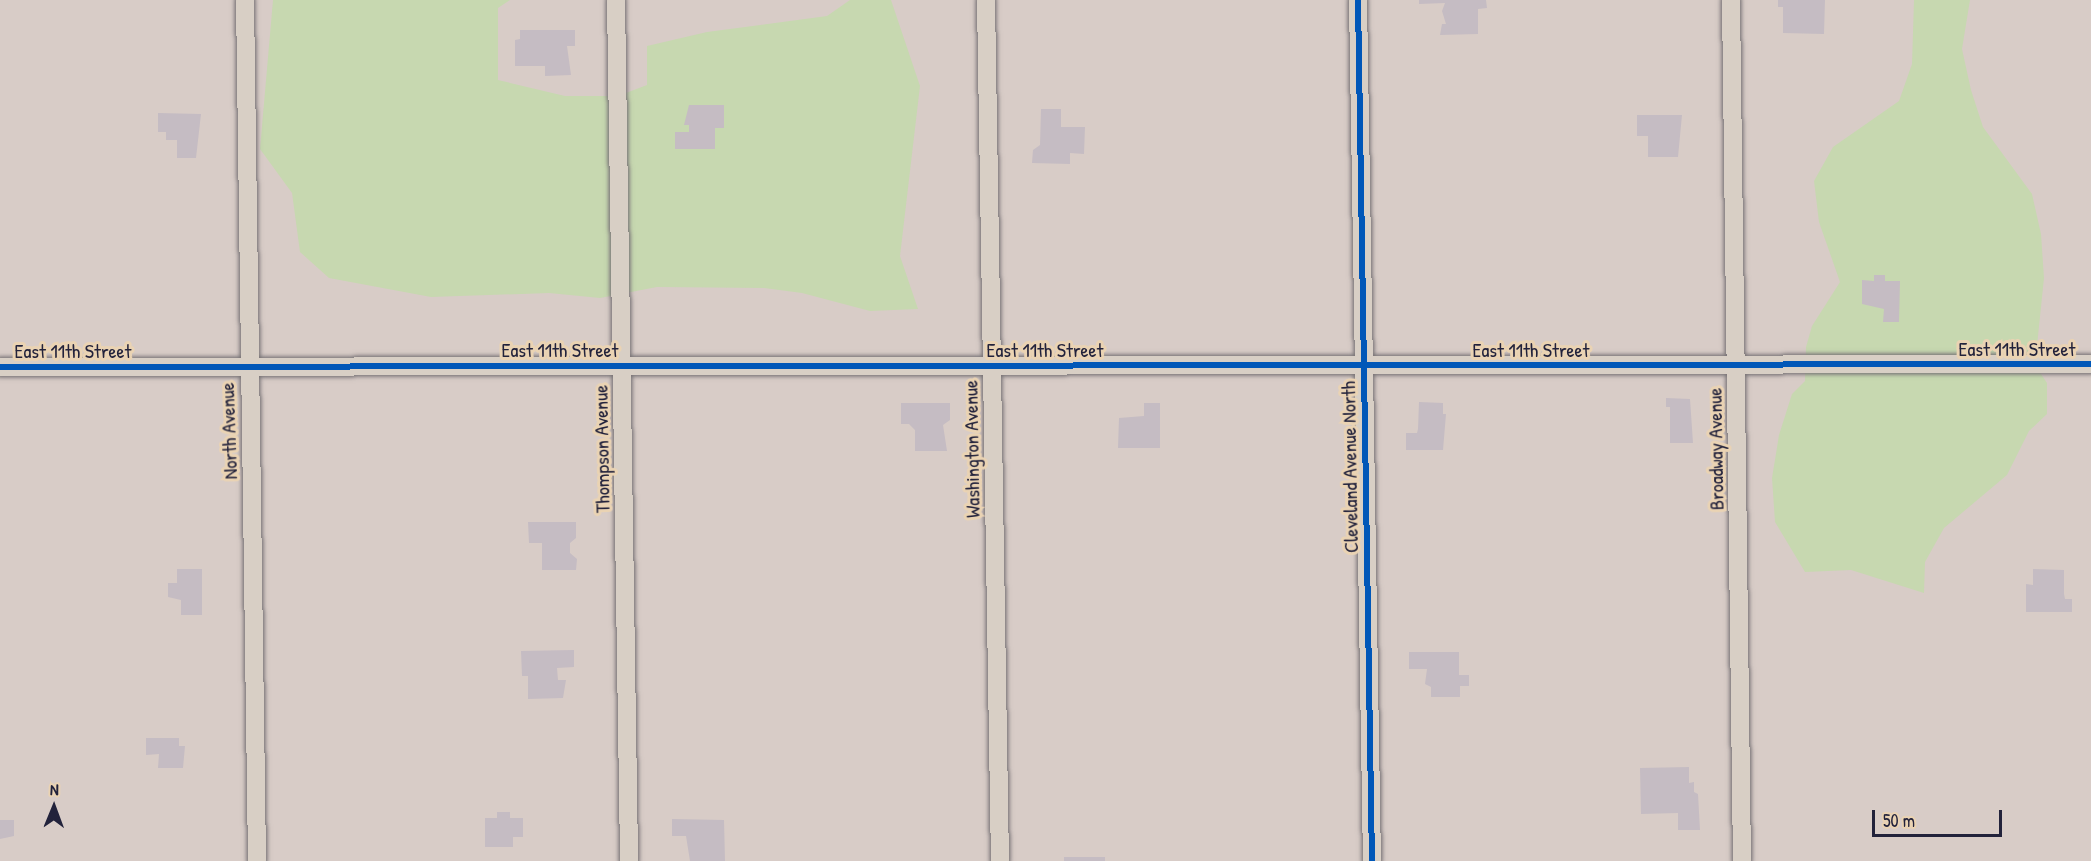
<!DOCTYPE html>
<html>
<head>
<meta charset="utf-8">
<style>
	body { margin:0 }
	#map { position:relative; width:2091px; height:861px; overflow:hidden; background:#d8ccc7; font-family:"Patrick Hand",sans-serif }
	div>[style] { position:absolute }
	.green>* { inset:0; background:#c7d8b0 }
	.building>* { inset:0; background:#c5bcc3; transform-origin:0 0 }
	.roads { filter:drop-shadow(0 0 2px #787376) drop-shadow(0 0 2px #787376) }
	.minor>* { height:18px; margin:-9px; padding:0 9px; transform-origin:9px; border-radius:9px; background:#d8cfc5 }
	.cycleway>* { height:6px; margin:-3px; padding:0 3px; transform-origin:3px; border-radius:3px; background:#0057b8 }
	span { translate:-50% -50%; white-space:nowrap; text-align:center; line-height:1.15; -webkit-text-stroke:6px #ead3b3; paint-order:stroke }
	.street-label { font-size:20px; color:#22223b }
	.north { position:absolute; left:24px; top:777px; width:60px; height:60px; -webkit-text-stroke:4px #ead3b3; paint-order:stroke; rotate:1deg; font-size:16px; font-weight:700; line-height:24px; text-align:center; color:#22223b }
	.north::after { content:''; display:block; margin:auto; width:21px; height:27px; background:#22223b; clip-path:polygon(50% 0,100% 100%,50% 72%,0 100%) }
	.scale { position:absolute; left:1872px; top:810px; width:130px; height:27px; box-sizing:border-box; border:3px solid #22223b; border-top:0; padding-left:8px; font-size:18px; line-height:21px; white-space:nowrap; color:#22223b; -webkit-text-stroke:4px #ead3b3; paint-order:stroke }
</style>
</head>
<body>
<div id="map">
	<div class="green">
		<i style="clip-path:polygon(273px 0,510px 0,498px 8px,498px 80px,565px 96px,618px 96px,647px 85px,647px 46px,707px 32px,827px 16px,850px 0,891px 0,920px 86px,900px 256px,918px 309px,870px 311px,802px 293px,764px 288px,657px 287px,600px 298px,549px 293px,431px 297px,329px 278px,300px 252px,292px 193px,260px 149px)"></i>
		<i style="clip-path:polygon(1914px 0,1970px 0,1962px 49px,1971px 90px,1983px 127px,2032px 194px,2041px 234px,2044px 278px,2035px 365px,2047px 383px,2047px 414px,2029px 431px,2007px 475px,1944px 528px,1925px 562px,1924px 593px,1851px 570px,1805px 572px,1775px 522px,1772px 478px,1779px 435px,1792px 394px,1805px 381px,1806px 347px,1812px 326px,1840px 282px,1819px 222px,1814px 181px,1833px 147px,1899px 101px,1912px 64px)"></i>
	</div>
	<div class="building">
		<i style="clip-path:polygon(1419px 0,1486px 0,1487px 8px,1478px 9px,1478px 34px,1440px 35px,1442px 24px,1446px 24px,1442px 11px,1445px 3px,1419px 4px)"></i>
		<i style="clip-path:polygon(1778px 0,1825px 0,1824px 34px,1783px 33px,1783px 7px,1778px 7px)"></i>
		<i style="clip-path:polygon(520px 30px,575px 30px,575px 46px,567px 46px,571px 75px,545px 76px,545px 66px,515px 66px,515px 40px,520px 39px)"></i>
		<i style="clip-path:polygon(689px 105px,724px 105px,724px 128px,715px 128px,715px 149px,675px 149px,675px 132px,689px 132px,689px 125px,684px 125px)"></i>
		<i style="clip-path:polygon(1041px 109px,1061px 109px,1061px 127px,1085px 127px,1084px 154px,1070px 153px,1070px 164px,1032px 163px,1033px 150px,1040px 145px)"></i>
		<i style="clip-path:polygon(158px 113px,201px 114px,196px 158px,177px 158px,177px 140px,166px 140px,166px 132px,158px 132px)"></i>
		<i style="clip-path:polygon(1637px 115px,1682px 115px,1678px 157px,1648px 157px,1648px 136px,1637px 136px)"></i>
		<i style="clip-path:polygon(1874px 275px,1885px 275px,1885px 281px,1900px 281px,1899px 322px,1883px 322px,1884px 309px,1862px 304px,1862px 280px,1874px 281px)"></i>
		<i style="clip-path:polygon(1666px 398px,1690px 399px,1693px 443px,1670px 443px,1670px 407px,1666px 407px)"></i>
		<i style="clip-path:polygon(1419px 402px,1443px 403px,1443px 414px,1446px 414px,1443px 450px,1406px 450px,1406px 433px,1417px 433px,1418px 429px)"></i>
		<i style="clip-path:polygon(901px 403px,950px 403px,950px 420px,943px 425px,947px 451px,915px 451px,915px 430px,909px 424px,901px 424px)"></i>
		<i style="clip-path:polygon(1144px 403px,1160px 403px,1160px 448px,1118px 448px,1119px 418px,1144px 416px)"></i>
		<i style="clip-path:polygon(528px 522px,576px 522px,576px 538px,570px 543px,570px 553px,577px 559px,576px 570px,542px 570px,542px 543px,529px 543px)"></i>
		<i style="clip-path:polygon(177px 569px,202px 569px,202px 615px,181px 615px,181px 600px,168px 597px,168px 583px,177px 583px)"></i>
		<i style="clip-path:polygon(2033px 569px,2064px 570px,2064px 594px,2065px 599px,2072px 599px,2072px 612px,2026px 612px,2026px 584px,2033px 585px)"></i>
		<i style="clip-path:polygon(574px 650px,574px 667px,557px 668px,558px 680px,566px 680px,563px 698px,528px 699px,528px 676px,522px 676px,521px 651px)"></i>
		<i style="clip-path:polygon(1409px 652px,1459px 652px,1459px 675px,1469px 675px,1469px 686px,1460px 686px,1460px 697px,1431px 697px,1431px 687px,1425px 684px,1427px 669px,1409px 669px)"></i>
		<i style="clip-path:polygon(146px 738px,179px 738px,179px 746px,185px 746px,183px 768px,158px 768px,159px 754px,146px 755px)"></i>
		<i style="clip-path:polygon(1689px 767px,1689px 783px,1694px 782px,1694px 792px,1698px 794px,1700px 830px,1678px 830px,1678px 813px,1641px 814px,1640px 768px)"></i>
		<i style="clip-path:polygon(497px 812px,510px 812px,510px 818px,523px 818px,523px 837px,513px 837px,513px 847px,485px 847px,485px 818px,497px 818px)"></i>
		<i style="clip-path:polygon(672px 819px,724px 820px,725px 861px,690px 861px,686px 836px,672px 836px)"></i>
		<i style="clip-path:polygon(0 820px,14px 820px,14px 836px,0 839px)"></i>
		<i style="left:1064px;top:857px;width:41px;height:4px"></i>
	</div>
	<div class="roads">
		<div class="minor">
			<i style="left:245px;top:0;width:861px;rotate:89.2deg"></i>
			<i style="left:616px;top:0;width:861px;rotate:89.13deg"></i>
			<i style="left:986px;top:0;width:861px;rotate:89.07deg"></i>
			<i style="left:1358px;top:0;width:861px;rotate:89.07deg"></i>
			<i style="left:1731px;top:0;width:861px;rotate:89.27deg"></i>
			<i style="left:0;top:367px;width:2091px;rotate:-0.08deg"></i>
		</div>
	</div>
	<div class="cycleway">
		<i style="left:1358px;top:0;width:861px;rotate:89.07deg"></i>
		<i style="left:0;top:367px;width:2091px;rotate:-0.08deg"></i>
	</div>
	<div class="street-label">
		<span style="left:2017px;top:348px">East 11th Street</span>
		<span style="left:560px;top:349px">East 11th Street</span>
		<span style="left:1045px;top:349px">East 11th Street</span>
		<span style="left:1531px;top:349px">East 11th Street</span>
		<span style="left:73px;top:350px">East 11th Street</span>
		<span style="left:228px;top:431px;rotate:-92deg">North Avenue</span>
		<span style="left:601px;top:449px;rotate:-91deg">Thompson Avenue</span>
		<span style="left:971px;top:449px;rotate:-91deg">Washington Avenue</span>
		<span style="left:1715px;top:449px;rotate:-91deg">Broadway Avenue</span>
		<span style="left:1349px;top:467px;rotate:-91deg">Cleveland Avenue North</span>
	</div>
	<div class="north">N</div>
	<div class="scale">50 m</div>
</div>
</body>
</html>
